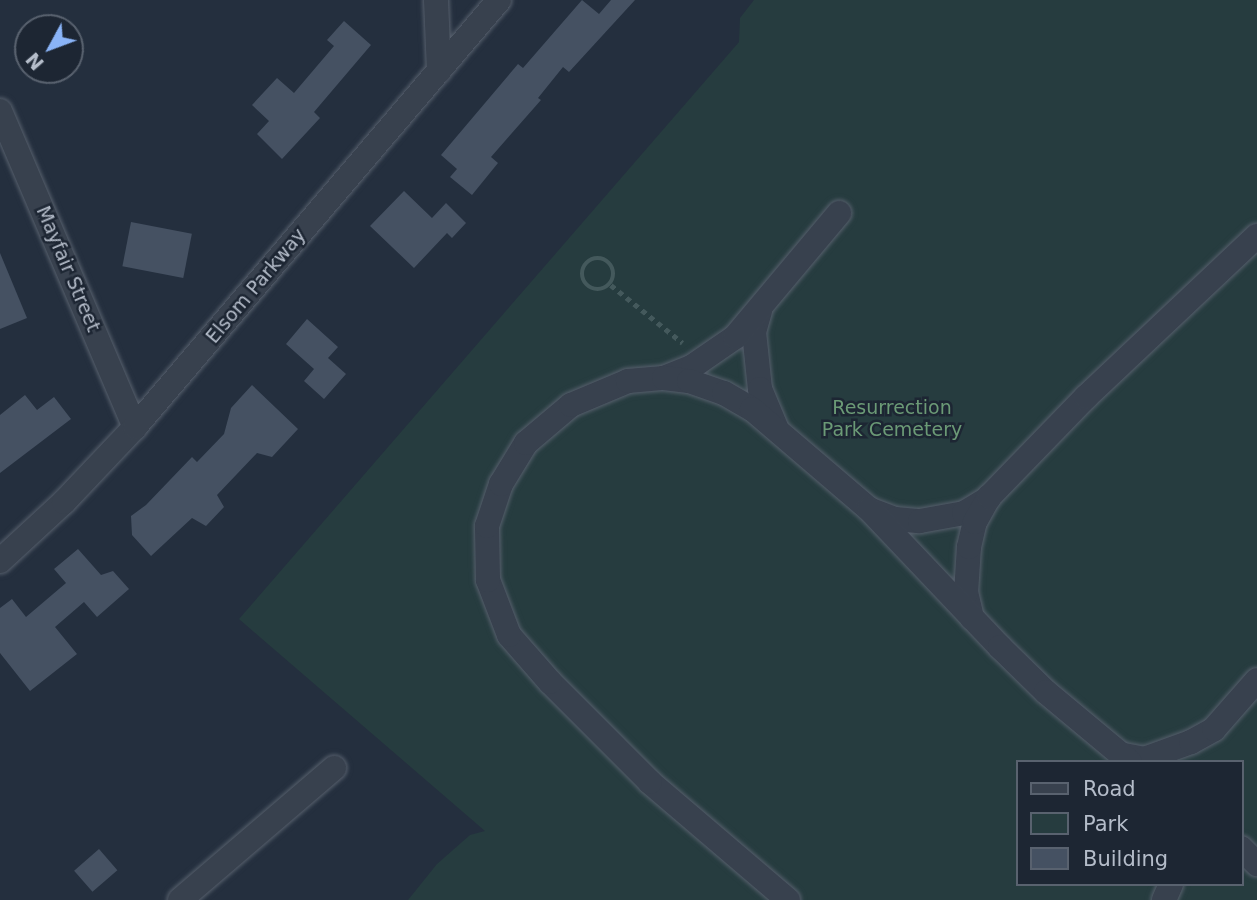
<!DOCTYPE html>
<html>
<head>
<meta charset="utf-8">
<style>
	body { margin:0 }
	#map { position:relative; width:1257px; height:900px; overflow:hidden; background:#242f3e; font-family:"DejaVu Sans",sans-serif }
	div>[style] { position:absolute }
	.green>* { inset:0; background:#263c3f }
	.building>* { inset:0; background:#455162; transform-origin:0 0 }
	.path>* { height:4.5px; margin-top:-2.25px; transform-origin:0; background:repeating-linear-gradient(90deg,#44595c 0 5px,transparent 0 10px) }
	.path>.ring { margin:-2.25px; padding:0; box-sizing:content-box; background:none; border:4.5px solid #44595c; border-radius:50% }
	.roads { filter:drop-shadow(0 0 2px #565f6c) drop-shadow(0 0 2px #565f6c) }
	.minor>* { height:24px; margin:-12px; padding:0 12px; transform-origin:12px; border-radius:12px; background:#38414e }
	span { translate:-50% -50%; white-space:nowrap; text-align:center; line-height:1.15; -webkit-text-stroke:5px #1d2633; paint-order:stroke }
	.street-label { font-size:19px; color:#b4bcc9 }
	.park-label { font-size:19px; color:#6b9a76 }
	.legend { position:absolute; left:1016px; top:760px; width:228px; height:126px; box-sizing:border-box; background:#1d2633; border:2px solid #59626f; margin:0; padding:9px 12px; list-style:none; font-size:21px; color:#b4bcc9 }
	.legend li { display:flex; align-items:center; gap:14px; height:35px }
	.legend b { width:35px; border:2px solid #59626f }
	.north { position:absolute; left:14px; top:14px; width:70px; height:70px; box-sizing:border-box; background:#1d2633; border:2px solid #59626f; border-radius:50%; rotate:229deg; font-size:19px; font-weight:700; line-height:28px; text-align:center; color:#b4bcc9 }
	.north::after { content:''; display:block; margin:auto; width:24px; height:32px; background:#8ab4f8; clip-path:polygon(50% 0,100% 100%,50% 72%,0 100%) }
</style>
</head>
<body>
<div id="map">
	<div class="green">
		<i style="clip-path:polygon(evenodd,754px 0,1257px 0,1257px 900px,408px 900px,437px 864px,470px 835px,485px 831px,239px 619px,739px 42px,740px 18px,754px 0,1017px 762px,1241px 762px,1241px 884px,1017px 884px,1017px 762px)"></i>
	</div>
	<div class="building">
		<i style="clip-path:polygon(582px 0,599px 14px,611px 0,635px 0,569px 72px,563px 67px,538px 98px,541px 100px,491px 157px,498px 163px,472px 195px,450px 177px,457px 169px,441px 155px,518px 64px,523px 68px)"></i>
		<i style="clip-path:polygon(344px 21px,371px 45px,314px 112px,320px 118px,282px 159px,257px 134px,269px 121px,252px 105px,277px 78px,294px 93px,334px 46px,327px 40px)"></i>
		<i style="clip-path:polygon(404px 191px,432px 218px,446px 203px,466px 223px,452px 238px,447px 233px,414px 268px,370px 226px)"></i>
		<i style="left:131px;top:222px;width:62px;height:45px;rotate:11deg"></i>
		<i style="clip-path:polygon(0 253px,27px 318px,0 329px)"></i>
		<i style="clip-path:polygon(307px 319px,338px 347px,328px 358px,346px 374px,324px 399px,304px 381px,314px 369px,286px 344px)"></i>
		<i style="clip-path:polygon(252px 385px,298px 429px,272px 457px,257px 453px,217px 495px,224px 507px,206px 526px,192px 518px,151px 556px,132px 535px,131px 516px,146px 505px,192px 457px,197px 462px,224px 434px,231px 408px)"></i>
		<i style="clip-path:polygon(25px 395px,37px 410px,54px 397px,71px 419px,0 473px,0 415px)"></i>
		<i style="clip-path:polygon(78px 549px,101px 575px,113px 571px,129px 589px,97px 617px,84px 602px,55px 627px,77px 654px,30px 691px,0 653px,0 608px,12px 599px,26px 617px,66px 583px,54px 569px)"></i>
		<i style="left:99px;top:849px;width:28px;height:33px;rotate:49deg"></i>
	</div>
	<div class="path">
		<i class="ring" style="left:582px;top:258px;width:27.5px;height:27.5px"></i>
		<i style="left:611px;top:285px;width:92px;rotate:38.9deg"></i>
	</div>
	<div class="roads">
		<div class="minor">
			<i style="left:436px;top:0;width:71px;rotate:87.6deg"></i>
			<i style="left:0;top:111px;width:344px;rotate:66.9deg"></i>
			<i style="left:760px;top:311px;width:22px;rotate:106deg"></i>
			<i style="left:754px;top:332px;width:57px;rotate:84deg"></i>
			<i style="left:760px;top:389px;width:41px;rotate:67.2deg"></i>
			<i style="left:664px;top:378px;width:31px;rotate:-22deg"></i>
			<i style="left:693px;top:366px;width:51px;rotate:-34.6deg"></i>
			<i style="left:735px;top:337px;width:162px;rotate:-50deg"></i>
			<i style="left:871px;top:510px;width:26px;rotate:21deg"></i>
			<i style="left:895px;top:519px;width:25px;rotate:5deg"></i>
			<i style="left:920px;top:521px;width:45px;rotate:-10.3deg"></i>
			<i style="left:964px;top:513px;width:29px;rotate:-31deg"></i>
			<i style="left:0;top:561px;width:87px;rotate:-42.7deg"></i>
			<i style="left:64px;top:502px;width:103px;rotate:-46.6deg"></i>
			<i style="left:135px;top:427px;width:561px;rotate:-49.55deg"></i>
			<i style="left:972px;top:618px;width:26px;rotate:-103deg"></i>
			<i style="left:966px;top:593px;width:46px;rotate:-86.3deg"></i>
			<i style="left:969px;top:547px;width:26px;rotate:-77deg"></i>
			<i style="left:975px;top:522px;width:29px;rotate:-61deg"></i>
			<i style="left:989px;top:497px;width:139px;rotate:-45.9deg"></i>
			<i style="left:1086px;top:397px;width:235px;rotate:-43.3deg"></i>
			<i style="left:1124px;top:755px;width:20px;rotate:11deg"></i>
			<i style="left:1144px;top:759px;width:50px;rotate:-19.9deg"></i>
			<i style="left:1191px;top:742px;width:26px;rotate:-29deg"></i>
			<i style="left:1214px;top:729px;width:65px;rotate:-48.7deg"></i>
			<i style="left:1241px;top:848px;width:23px;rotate:45deg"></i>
			<i style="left:180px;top:900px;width:203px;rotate:-40.6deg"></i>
			<i style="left:788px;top:900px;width:182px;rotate:-139.5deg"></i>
			<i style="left:650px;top:782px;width:141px;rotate:-135deg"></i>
			<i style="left:550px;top:682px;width:62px;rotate:-131.1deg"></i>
			<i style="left:509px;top:635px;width:59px;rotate:-110.9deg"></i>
			<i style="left:488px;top:580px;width:54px;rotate:-91.1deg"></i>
			<i style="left:487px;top:526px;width:44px;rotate:-71.6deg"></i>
			<i style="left:501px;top:484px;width:48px;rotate:-58.6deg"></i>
			<i style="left:526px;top:443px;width:59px;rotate:-40.2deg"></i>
			<i style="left:571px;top:405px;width:62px;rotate:-22.8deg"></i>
			<i style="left:628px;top:381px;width:36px;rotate:-5deg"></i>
			<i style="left:664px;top:378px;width:25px;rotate:7deg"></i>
			<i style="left:689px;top:381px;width:37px;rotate:19deg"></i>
			<i style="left:724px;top:393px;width:32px;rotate:30deg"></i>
			<i style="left:752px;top:409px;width:154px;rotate:40.5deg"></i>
			<i style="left:869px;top:509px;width:190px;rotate:46.5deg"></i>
			<i style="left:1000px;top:647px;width:64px;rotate:44.4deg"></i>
			<i style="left:1046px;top:692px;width:109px;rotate:39.8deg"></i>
			<i style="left:1164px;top:900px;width:17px;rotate:-66deg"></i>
		</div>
	</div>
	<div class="street-label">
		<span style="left:68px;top:269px;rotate:67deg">Mayfair Street</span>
		<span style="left:256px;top:286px;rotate:-50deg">Elsom Parkway</span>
	</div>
	<div class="park-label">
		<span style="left:892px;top:419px">Resurrection<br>Park Cemetery</span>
	</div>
	<ul class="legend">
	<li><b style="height:9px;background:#38414e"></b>Road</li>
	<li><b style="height:19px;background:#263c3f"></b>Park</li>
	<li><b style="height:19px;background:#455162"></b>Building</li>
	</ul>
	<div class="north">N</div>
</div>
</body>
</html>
